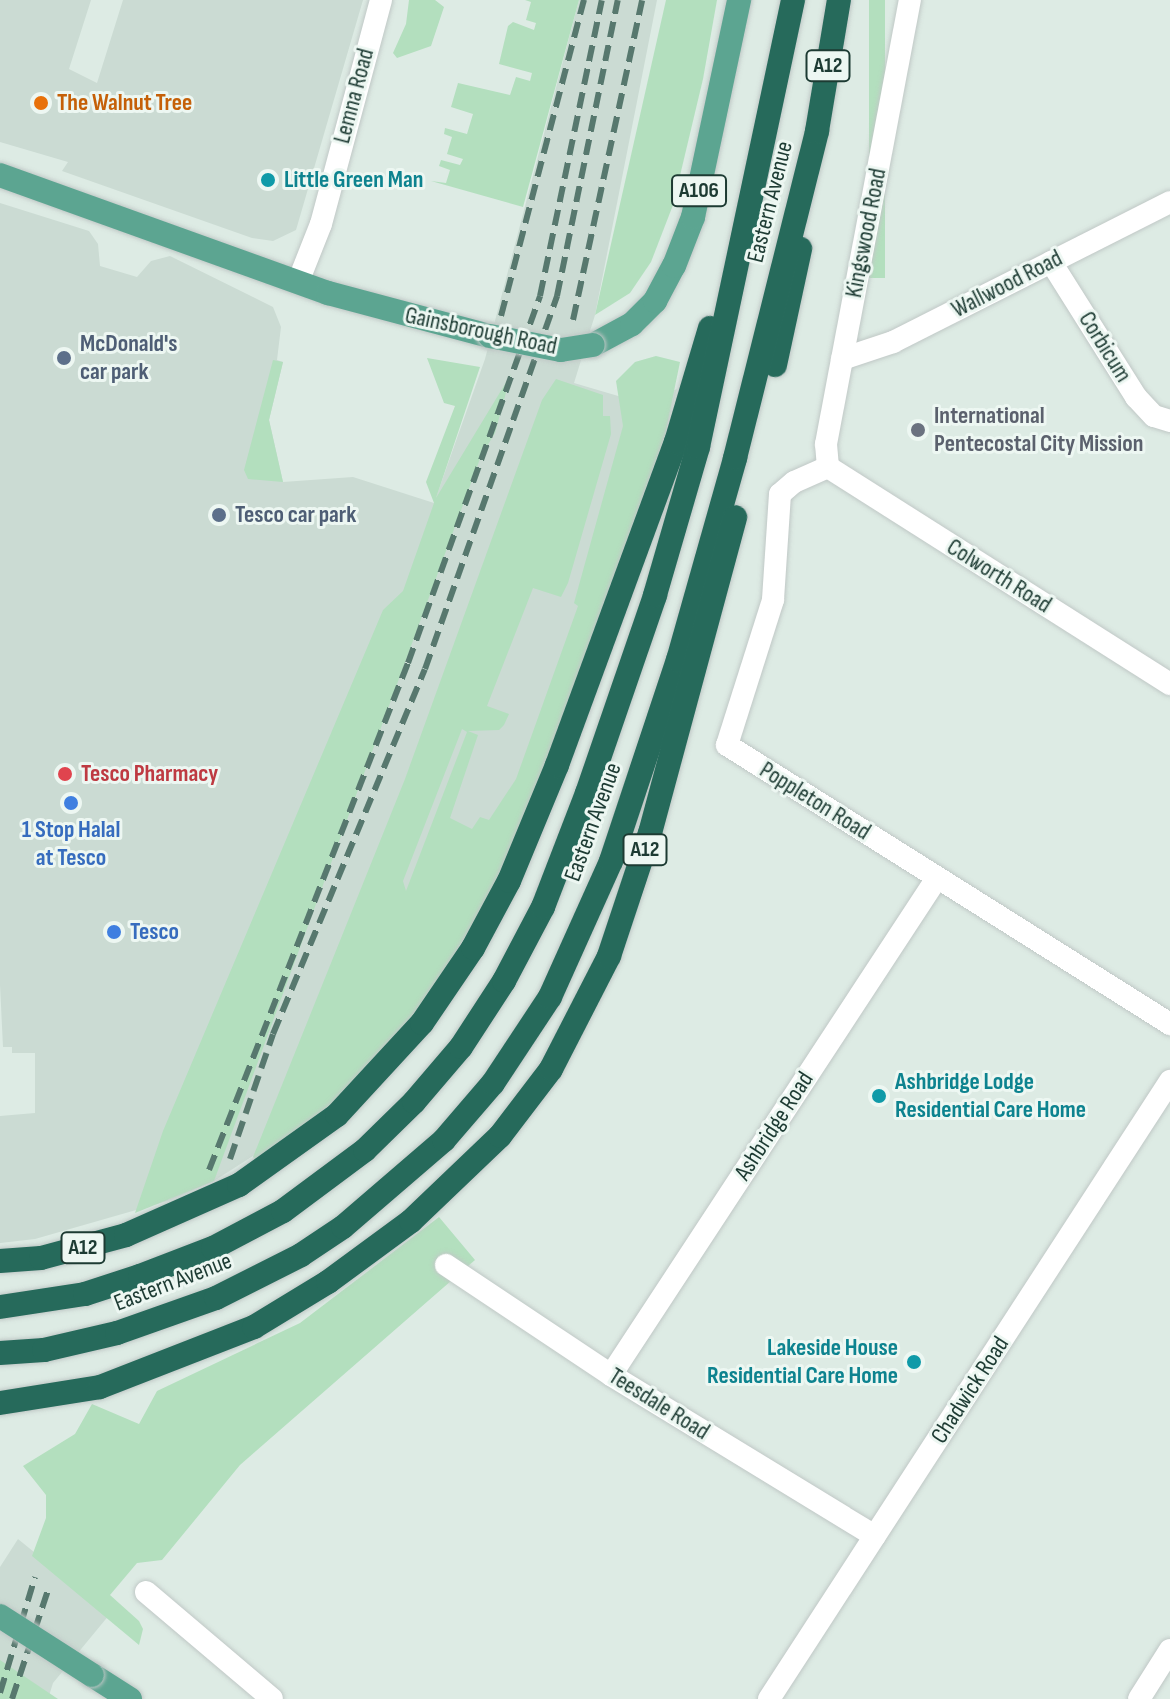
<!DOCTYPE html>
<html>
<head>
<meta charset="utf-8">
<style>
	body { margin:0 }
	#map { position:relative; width:1170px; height:1699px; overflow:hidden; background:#ddebe4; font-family:"Sofia Sans Condensed",sans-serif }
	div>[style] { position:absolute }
	.built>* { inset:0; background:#cbdbd3 }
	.green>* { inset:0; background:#b3dfbe; transform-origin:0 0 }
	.roads { filter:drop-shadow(0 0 2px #c0c8c6) drop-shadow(0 0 2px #c0c8c6) }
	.street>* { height:22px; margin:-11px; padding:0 11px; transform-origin:11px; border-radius:11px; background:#fff }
	.primary>* { height:24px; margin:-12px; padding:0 12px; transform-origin:12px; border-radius:12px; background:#5ca591 }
	.highway>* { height:24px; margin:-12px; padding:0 12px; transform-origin:12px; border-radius:12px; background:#266a5b }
	.rail>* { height:6px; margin-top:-3px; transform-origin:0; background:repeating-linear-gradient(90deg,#57786e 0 16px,transparent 0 24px) }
	.bridges { filter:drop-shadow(0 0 2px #c0c8c6) drop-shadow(0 0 2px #c0c8c6) }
	.primary-bridge>* { height:24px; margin:-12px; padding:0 12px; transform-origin:12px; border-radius:12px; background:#5ca591 }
	.dots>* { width:22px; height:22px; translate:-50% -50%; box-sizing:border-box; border:4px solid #edf7f2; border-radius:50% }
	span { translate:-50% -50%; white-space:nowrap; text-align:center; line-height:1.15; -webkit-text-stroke:6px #edf7f2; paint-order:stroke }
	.shield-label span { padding:2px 6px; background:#edf7f2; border:2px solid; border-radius:6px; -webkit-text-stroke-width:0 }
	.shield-label { font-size:22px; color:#1d3b33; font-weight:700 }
	.street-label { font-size:24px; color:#1d3b33 }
	.food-label { font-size:24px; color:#c56008; font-weight:700 }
	.left { translate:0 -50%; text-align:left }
	.culture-label { font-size:24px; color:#0d838f; font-weight:700 }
	.right { translate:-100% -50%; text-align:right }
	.service-label { font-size:24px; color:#4e5e75; font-weight:700 }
	.worship-label { font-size:24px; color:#5b616d; font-weight:700 }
	.health-label { font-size:24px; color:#be3a42; font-weight:700 }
	.shop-label { font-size:24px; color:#366cbe; font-weight:700 }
</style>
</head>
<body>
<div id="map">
	<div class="built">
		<i style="clip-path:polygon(0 0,91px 0,69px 69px,97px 83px,123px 0,363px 0,296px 230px,273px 241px,252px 238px,62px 171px,68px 162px,0 142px)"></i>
		<i style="clip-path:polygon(579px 0,657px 0,595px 315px,574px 383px,642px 403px,677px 389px,665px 435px,538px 783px,287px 1134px,214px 1181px,171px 1200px,35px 1239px,0 1243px,0 1116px,35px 1113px,35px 1053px,12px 1053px,12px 1047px,3px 1047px,0 985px,0 203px,89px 231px,98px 244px,100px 266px,137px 277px,151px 261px,170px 256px,273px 307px,281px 327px,277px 360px,283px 362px,269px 420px,283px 482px,353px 477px,434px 503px,485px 359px)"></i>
		<i style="clip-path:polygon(18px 1539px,110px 1614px,53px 1683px,48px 1699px,0 1699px,0 1567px)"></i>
	</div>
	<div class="green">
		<i style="clip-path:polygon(409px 0,435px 0,444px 7px,431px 46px,397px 58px,393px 53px,406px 24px)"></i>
		<i style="clip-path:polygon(525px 0,579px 0,523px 207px,431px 181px,446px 183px,450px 170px,439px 166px,441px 160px,460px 165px,463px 159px,447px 154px,452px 137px,444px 134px,445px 128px,467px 134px,473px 114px,451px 107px,458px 83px,510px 95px,516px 77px,530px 81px,532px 73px,499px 64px,508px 26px,513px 22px,534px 30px,536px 23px,526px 20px,531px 2px)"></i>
		<i style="clip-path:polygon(666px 0,717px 0,703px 79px,673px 205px,651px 262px,630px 293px,595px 315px)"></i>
		<i style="left:869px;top:0;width:16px;height:278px"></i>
		<i style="clip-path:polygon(evenodd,656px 356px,680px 362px,665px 435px,538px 783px,487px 901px,412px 1022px,322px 1116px,259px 1163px,253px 1157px,405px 779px,542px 400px,556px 379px,603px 395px,603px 416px,610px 416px,611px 434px,568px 583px,561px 597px,533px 588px,487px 706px,509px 714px,504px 725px,499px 730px,468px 731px,478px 735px,450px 818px,472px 829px,480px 817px,489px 820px,516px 779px,578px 606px,574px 603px,623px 426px,616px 381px,635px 362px,656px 356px,462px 729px,467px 732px,406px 891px,403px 881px,462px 729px)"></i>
		<i style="clip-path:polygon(427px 358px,480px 367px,436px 498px,511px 374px,495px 433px,481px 456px,214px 1181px,135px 1213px,163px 1131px,383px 610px,403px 591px,434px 503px,426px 482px,455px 406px,444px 403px)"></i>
		<i style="clip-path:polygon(273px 360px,283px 362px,269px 420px,283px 482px,248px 479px,244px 470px)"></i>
		<i style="clip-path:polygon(439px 1217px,475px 1260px,240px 1465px,162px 1560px,137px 1563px,110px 1595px,139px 1621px,143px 1629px,139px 1645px,32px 1556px,46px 1518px,46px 1495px,23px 1466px,75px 1434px,92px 1404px,139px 1424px,157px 1391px,300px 1323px)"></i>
		<i style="clip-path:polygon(0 1660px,58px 1699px,0 1699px)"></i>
	</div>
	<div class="roads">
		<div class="street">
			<i style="left:1051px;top:262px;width:160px;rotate:57.8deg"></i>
			<i style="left:1136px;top:397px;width:26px;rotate:47deg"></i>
			<i style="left:1154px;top:416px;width:17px;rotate:17deg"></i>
			<i style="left:298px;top:282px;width:62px;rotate:-68.4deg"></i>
			<i style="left:321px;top:224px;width:232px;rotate:-75deg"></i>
			<i style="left:842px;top:359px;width:54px;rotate:-18.4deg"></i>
			<i style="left:893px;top:342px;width:310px;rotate:-26.8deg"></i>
			<i style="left:828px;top:467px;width:37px;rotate:156deg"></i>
			<i style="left:794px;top:482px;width:18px;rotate:139deg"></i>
			<i style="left:780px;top:494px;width:106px;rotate:93.8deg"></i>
			<i style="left:773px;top:600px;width:152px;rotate:107.6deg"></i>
			<i style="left:727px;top:745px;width:524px;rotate:32.2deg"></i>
			<i style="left:828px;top:467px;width:23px;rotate:-95deg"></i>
			<i style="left:826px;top:444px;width:452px;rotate:-79.3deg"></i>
			<i style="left:828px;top:467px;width:405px;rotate:32.4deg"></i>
			<i style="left:446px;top:1265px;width:198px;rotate:33.7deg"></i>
			<i style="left:611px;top:1375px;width:309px;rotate:31.4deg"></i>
			<i style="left:611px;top:1375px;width:594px;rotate:-56.74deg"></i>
			<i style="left:146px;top:1592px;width:165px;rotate:40.3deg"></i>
			<i style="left:769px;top:1699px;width:737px;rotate:-57.02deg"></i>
			<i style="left:1139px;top:1699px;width:58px;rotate:-57.7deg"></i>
		</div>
		<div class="primary">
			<i style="left:0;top:175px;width:349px;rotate:19.8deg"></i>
			<i style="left:328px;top:293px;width:168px;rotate:14.9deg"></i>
			<i style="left:593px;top:345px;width:44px;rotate:-28.3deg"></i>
			<i style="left:632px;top:324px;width:33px;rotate:-45deg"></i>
			<i style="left:655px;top:301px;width:40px;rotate:-62deg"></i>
			<i style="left:674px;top:266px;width:53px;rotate:-68.8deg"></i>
			<i style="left:693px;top:217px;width:222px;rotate:-78deg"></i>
			<i style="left:92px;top:1675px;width:45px;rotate:32.3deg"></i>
		</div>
		<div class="highway">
			<i style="left:775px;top:365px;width:119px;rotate:-77.8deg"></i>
			<i style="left:0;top:1261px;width:41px;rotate:-4.2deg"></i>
			<i style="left:41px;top:1258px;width:88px;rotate:-15.1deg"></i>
			<i style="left:126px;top:1235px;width:124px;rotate:-23.9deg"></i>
			<i style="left:239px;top:1185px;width:120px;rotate:-35.5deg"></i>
			<i style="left:337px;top:1115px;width:125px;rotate:-47.3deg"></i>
			<i style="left:422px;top:1023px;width:91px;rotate:-55.8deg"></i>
			<i style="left:473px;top:948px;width:76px;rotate:-61.8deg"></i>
			<i style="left:509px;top:881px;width:126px;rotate:-67.5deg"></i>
			<i style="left:557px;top:765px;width:344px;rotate:-69.8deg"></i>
			<i style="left:676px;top:442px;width:119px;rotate:-73.4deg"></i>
			<i style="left:0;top:1307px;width:86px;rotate:-8.7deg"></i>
			<i style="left:85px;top:1294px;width:58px;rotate:-18.1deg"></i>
			<i style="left:140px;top:1276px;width:78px;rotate:-21deg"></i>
			<i style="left:213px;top:1248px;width:79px;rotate:-27.9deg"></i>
			<i style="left:283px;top:1211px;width:102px;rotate:-36.6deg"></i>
			<i style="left:365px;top:1150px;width:69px;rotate:-44.4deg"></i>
			<i style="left:414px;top:1102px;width:72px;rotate:-49.5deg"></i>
			<i style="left:461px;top:1047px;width:79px;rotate:-56.9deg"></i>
			<i style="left:504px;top:981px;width:84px;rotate:-62.2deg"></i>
			<i style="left:543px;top:907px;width:122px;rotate:-68.9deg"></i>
			<i style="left:587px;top:793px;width:209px;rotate:-71deg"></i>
			<i style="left:655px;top:595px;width:154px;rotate:-73.8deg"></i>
			<i style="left:698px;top:447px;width:457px;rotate:-78deg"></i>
			<i style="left:0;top:1353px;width:44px;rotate:-3.9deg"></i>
			<i style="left:44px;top:1350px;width:75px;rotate:-13.1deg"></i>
			<i style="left:117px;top:1333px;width:105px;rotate:-19.5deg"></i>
			<i style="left:216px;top:1298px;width:95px;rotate:-26.8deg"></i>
			<i style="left:301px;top:1255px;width:50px;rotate:-33.7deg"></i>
			<i style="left:343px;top:1227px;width:133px;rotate:-40.7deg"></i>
			<i style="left:444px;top:1140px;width:75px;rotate:-49.3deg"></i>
			<i style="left:493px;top:1083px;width:103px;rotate:-56.5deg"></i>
			<i style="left:550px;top:997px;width:149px;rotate:-65.8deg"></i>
			<i style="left:611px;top:861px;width:212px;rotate:-71.6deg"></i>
			<i style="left:678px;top:660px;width:210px;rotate:-74.2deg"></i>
			<i style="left:735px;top:458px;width:337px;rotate:-75.9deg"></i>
			<i style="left:817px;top:131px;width:133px;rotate:-80.5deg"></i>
			<i style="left:0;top:1403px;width:101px;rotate:-9.1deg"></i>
			<i style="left:100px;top:1387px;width:165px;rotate:-21.3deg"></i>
			<i style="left:254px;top:1327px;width:87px;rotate:-31.3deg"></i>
			<i style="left:328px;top:1282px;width:103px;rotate:-36.3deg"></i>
			<i style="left:411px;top:1221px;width:123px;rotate:-43.7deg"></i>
			<i style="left:500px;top:1136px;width:84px;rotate:-52.7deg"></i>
			<i style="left:551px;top:1069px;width:127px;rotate:-62.8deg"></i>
			<i style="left:609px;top:956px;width:130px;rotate:-71.6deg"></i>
			<i style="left:650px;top:833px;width:327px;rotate:-74.9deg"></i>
		</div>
	</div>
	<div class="rail">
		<i style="left:501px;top:316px;width:327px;rotate:-75.3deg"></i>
		<i style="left:573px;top:320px;width:327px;rotate:-77.8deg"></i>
		<i style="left:230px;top:1159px;width:132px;rotate:-71deg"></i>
		<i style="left:273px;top:1034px;width:395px;rotate:-67.4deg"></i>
		<i style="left:425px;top:669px;width:396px;rotate:-70.5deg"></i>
		<i style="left:557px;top:296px;width:302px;rotate:-78.4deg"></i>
		<i style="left:209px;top:1170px;width:545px;rotate:-68.57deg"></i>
		<i style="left:408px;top:663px;width:390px;rotate:-70.2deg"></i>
		<i style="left:540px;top:296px;width:302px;rotate:-78.2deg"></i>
		<i style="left:0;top:1693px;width:121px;rotate:-73.2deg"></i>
		<i style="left:12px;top:1699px;width:115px;rotate:-71.7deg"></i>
	</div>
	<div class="bridges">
		<div class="primary-bridge">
			<i style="left:490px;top:336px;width:72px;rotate:11.2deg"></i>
			<i style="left:561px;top:350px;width:32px;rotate:-9deg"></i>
			<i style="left:0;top:1616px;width:109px;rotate:32.7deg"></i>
		</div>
	</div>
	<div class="dots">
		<i style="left:41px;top:103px;background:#e8710a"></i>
		<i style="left:268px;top:180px;background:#0f9aa8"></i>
		<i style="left:64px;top:358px;background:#5c6f8a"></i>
		<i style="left:918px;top:430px;background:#6b7280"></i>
		<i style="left:219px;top:515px;background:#5c6f8a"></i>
		<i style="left:65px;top:774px;background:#e0444e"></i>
		<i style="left:71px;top:803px;background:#3f7fe0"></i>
		<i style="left:114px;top:932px;background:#3f7fe0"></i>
		<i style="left:879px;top:1096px;background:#0f9aa8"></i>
		<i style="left:914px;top:1362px;background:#0f9aa8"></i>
	</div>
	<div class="shield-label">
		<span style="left:828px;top:66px">A12</span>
		<span style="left:699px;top:191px">A106</span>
		<span style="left:645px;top:850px">A12</span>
		<span style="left:83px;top:1248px">A12</span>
	</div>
	<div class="street-label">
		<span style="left:354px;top:96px;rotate:-75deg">Lemna Road</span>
		<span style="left:770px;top:202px;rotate:-76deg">Eastern Avenue</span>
		<span style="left:866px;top:233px;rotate:-79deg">Kingswood Road</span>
		<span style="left:1007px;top:284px;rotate:-27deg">Wallwood Road</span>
		<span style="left:481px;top:331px;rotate:12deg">Gainsborough Road</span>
		<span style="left:1105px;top:347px;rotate:58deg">Corbicum</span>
		<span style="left:999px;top:576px;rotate:32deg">Colworth Road</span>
		<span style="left:815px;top:801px;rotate:32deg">Poppleton Road</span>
		<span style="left:593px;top:822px;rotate:-70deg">Eastern Avenue</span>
		<span style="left:774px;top:1126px;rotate:-57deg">Ashbridge Road</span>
		<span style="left:173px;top:1282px;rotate:-21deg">Eastern Avenue</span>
		<span style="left:970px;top:1390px;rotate:-57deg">Chadwick Road</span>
		<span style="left:659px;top:1404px;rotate:32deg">Teesdale Road</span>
	</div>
	<div class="food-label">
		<span class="left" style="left:57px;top:103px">The Walnut Tree</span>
	</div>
	<div class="culture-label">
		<span class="left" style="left:284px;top:180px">Little Green Man</span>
		<span class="left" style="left:895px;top:1096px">Ashbridge Lodge<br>Residential Care Home</span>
		<span class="right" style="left:898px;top:1362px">Lakeside House<br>Residential Care Home</span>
	</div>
	<div class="service-label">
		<span class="left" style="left:80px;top:358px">McDonald's<br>car park</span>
		<span class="left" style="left:235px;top:515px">Tesco car park</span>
	</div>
	<div class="worship-label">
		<span class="left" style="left:934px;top:430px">International<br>Pentecostal City Mission</span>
	</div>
	<div class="health-label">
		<span class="left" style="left:81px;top:774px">Tesco Pharmacy</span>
	</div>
	<div class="shop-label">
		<span style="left:71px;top:844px">1 Stop Halal<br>at Tesco</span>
		<span class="left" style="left:130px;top:932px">Tesco</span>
	</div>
</div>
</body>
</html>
